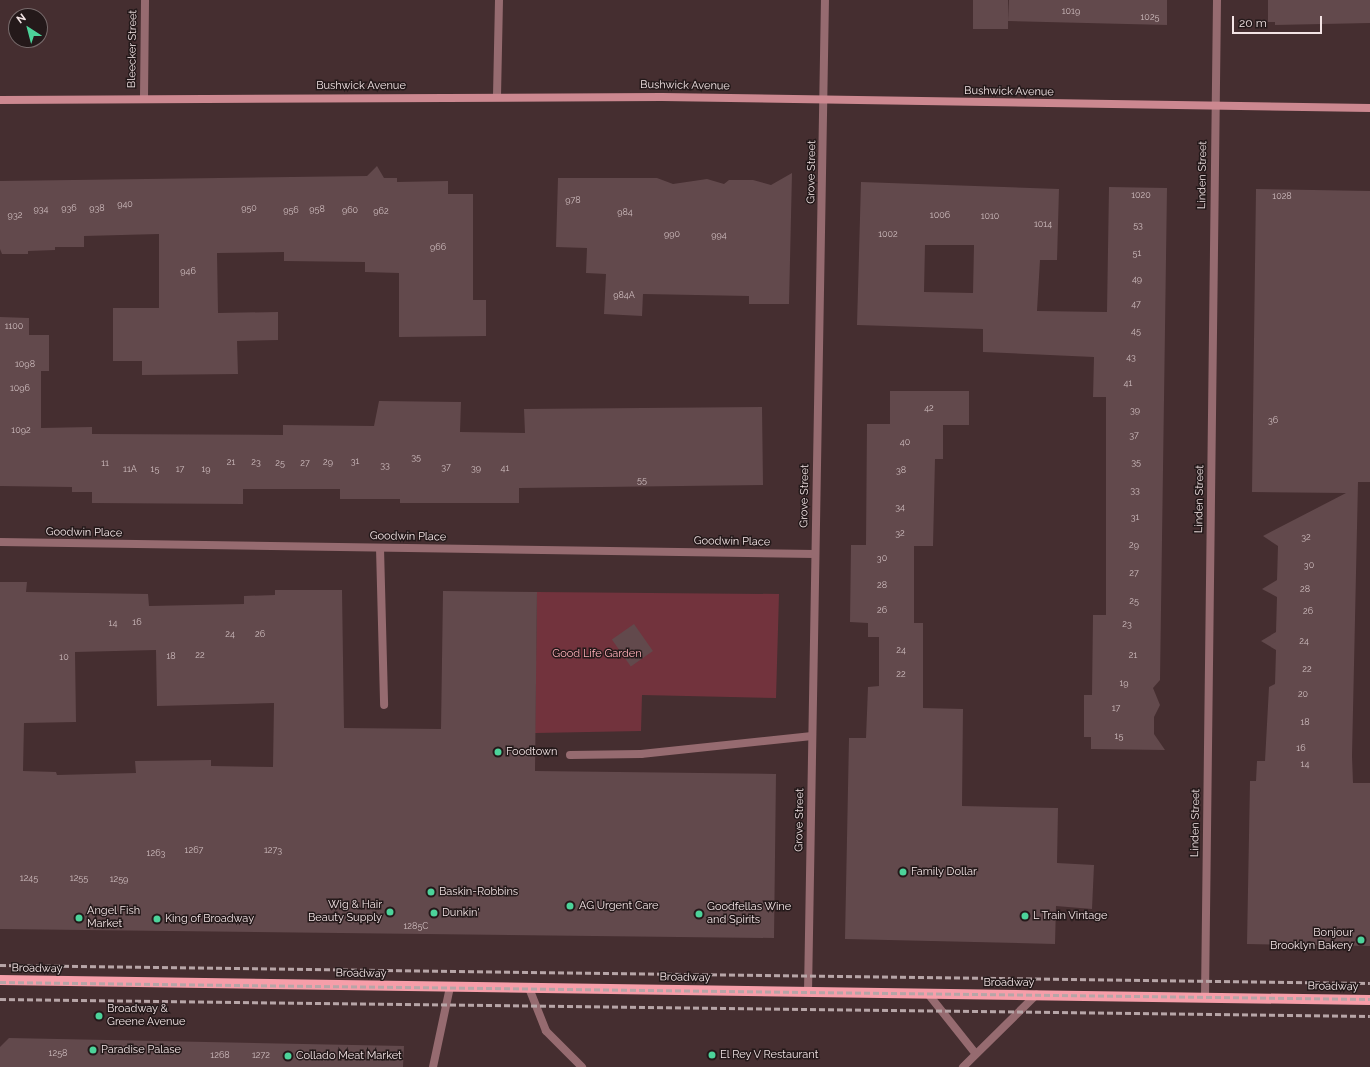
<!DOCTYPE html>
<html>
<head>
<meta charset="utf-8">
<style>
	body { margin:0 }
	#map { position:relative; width:1370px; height:1067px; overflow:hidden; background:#452e30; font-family:Raleway,sans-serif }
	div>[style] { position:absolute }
	.green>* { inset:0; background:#72333d }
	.building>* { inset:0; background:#62494c; transform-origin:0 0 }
	.service>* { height:8px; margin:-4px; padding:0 4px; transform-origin:4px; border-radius:4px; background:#966b70 }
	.minor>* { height:8px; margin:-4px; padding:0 4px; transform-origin:4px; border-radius:4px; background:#966b70 }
	.secondary>* { height:8px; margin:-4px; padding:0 4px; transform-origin:4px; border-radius:4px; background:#cc8890 }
	.primary>* { height:10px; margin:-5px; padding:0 5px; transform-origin:5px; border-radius:5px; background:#f69ea9 }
	.rail>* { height:3px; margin-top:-1.5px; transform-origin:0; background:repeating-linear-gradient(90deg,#b7a5a7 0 6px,transparent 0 9px) }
	.dots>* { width:11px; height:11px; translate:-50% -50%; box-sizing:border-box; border:2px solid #24191a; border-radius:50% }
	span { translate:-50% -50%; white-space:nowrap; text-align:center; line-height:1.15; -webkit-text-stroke:3px #24191a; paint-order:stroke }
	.number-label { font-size:9px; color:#cfbdbf }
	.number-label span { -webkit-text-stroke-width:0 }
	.street-label { font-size:11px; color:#f3e4e5 }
	.park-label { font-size:11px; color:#fdafb8 }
	.poi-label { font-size:11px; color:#f3e4e5 }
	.left { translate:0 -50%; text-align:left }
	.right { translate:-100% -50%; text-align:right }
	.north { position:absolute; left:8px; top:8px; width:40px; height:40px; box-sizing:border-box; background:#24191a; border:1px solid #776a6b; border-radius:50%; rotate:324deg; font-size:11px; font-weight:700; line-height:16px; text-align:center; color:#f3e4e5 }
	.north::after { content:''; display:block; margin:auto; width:14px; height:18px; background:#4cd39a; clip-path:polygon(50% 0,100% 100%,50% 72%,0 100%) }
	.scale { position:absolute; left:1232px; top:16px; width:90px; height:18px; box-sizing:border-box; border:2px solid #f3e4e5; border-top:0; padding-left:5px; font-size:12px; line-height:14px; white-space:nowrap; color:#f3e4e5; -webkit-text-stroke:3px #24191a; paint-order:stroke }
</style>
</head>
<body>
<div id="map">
	<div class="green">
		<i style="clip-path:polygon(537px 592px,779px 594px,776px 698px,642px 695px,641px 731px,535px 733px)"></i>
	</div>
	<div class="building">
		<i style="left:973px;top:0;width:35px;height:29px"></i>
		<i style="clip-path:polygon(1009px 0,1167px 0,1167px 25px,1008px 21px)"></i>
		<i style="clip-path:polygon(1268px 0,1370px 0,1370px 23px,1275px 25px,1275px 22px,1268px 22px)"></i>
		<i style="clip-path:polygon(377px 166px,384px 178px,397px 178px,397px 182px,448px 181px,448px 194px,473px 194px,473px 300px,486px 300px,486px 336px,399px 337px,399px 273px,365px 272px,365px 262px,284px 261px,284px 252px,217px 253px,218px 313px,278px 312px,278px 340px,237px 341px,238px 374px,142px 375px,142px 361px,113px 361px,113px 308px,159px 308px,159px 234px,84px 236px,84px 247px,55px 247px,55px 250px,28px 251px,28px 254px,2px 254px,0 249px,0 181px,367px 176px)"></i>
		<i style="clip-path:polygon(792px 173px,789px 304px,749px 304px,749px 296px,643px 294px,642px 316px,604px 314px,606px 274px,586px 273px,587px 248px,556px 247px,558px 178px,657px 178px,673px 184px,707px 179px,724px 184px,729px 180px,753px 180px,771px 185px)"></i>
		<i style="clip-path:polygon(evenodd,861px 182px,1059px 189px,1057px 260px,1040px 260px,1037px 311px,1107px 312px,1109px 187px,1167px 188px,1160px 680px,1153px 688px,1160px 705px,1154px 717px,1154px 734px,1165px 750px,1091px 749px,1091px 737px,1084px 737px,1084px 695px,1092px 695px,1093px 615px,1106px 615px,1106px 397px,1093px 397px,1094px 357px,983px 352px,983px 329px,857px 325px,861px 182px,925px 245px,974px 245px,973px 293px,924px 292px,925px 245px)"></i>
		<i style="clip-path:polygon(1256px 189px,1370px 191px,1370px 482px,1358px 482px,1352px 756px,1353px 783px,1370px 783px,1370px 946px,1247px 944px,1250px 781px,1256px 781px,1257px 761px,1265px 761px,1269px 687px,1275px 684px,1276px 650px,1261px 641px,1276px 632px,1277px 597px,1262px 589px,1277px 580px,1278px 546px,1263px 536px,1346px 493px,1252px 492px)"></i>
		<i style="clip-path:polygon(0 317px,29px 318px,29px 335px,49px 335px,49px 371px,41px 371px,41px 428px,92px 427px,92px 434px,283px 435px,283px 425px,374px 426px,379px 401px,461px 402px,460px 432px,525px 433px,524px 409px,762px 407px,763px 485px,519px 488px,519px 503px,400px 503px,400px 499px,340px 499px,340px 489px,243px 489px,243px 504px,92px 503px,92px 492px,72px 492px,72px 487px,0 486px)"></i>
		<i style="clip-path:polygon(890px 391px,969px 391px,969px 425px,943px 425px,943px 459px,935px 459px,933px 546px,914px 546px,914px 623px,923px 623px,923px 708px,963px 709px,962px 806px,1058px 808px,1057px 863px,1094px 865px,1092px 909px,1056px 906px,1055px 944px,845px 939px,849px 738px,866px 738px,868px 687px,879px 686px,879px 637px,868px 637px,868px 623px,850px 622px,851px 545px,866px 545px,867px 424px,890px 424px)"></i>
		<i style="clip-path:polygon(evenodd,0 582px,27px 582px,26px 592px,148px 594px,149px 606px,244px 604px,244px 596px,275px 595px,275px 590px,342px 590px,344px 728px,441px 729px,443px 591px,537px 592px,535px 771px,776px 774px,774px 938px,0 929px,0 582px,156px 650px,157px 706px,274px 703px,273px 767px,211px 766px,211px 760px,135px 761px,136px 773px,57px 775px,56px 772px,23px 771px,24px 723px,76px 722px,75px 652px,156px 650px)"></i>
		<i style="left:634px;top:624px;width:33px;height:27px;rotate:55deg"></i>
		<i style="clip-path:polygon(9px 1038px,404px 1046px,403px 1067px,0 1067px,0 1047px)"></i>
	</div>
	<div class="service">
		<i style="left:380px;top:548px;width:157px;rotate:88.5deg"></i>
		<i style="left:570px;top:755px;width:71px;rotate:-0.8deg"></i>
		<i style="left:641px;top:754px;width:172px;rotate:-6deg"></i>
	</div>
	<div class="minor">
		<i style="left:497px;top:96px;width:96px;rotate:-88.8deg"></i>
		<i style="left:144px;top:97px;width:97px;rotate:-89.4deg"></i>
		<i style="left:0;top:542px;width:815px;rotate:0.84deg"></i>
		<i style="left:529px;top:988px;width:46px;rotate:68.4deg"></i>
		<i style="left:546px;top:1031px;width:51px;rotate:45deg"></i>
		<i style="left:808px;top:992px;width:992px;rotate:-89.02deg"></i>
		<i style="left:929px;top:995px;width:75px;rotate:51.5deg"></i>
		<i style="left:1205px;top:997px;width:997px;rotate:-89.31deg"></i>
		<i style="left:433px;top:1067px;width:82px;rotate:-78deg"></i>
		<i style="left:963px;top:1067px;width:103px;rotate:-44.6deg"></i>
	</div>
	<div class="secondary">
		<i style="left:0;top:100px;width:662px;rotate:-0.26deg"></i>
		<i style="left:662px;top:97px;width:708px;rotate:0.89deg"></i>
	</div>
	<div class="primary">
		<i style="left:0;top:980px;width:1370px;rotate:0.84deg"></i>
	</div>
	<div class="rail">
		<i style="left:0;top:965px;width:1370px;rotate:0.75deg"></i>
		<i style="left:0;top:982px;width:1370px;rotate:0.71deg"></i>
		<i style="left:0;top:999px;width:1370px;rotate:0.71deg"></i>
	</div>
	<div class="dots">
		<i style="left:498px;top:752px;background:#4cd39a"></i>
		<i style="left:903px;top:872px;background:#4cd39a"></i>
		<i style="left:431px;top:892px;background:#4cd39a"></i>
		<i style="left:570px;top:906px;background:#4cd39a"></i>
		<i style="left:390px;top:912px;background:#4cd39a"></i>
		<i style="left:434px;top:913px;background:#4cd39a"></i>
		<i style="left:699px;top:914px;background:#4cd39a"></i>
		<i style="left:1025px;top:916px;background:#4cd39a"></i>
		<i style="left:79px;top:918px;background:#4cd39a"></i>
		<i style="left:157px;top:919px;background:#4cd39a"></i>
		<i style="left:1361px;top:940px;background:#4cd39a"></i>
		<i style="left:99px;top:1016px;background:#4cd39a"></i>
		<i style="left:93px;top:1050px;background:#4cd39a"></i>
		<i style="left:712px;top:1055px;background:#4cd39a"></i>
		<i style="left:288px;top:1056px;background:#4cd39a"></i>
	</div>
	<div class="number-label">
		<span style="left:1071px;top:11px">1019</span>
		<span style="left:1150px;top:17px">1025</span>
		<span style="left:1141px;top:195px">1020</span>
		<span style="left:1282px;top:196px">1028</span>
		<span style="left:573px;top:200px">978</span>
		<span style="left:125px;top:204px">940</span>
		<span style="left:69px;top:208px">936</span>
		<span style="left:97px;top:208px">938</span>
		<span style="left:249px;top:208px">950</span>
		<span style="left:41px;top:209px">934</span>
		<span style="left:317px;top:209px">958</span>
		<span style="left:291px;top:210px">956</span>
		<span style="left:350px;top:210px">960</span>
		<span style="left:381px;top:211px">962</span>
		<span style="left:625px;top:212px">984</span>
		<span style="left:15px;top:215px">932</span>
		<span style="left:940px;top:215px">1006</span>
		<span style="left:990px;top:216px">1010</span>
		<span style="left:1043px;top:224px">1014</span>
		<span style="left:1138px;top:225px">53</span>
		<span style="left:672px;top:234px">990</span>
		<span style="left:888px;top:234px">1002</span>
		<span style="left:719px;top:235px">994</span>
		<span style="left:438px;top:247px">966</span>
		<span style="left:1137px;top:253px">51</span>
		<span style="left:188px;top:271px">946</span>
		<span style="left:1137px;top:279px">49</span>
		<span style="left:624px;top:295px">984A</span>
		<span style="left:1136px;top:304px">47</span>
		<span style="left:14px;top:326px">1100</span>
		<span style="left:1136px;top:331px">45</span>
		<span style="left:1131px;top:357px">43</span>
		<span style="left:25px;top:364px">1098</span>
		<span style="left:1128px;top:383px">41</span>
		<span style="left:20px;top:388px">1096</span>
		<span style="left:929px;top:408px">42</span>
		<span style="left:1135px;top:410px">39</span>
		<span style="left:1273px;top:420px">36</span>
		<span style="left:21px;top:430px">1092</span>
		<span style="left:1134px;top:435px">37</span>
		<span style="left:905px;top:442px">40</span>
		<span style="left:416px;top:457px">35</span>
		<span style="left:355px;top:461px">31</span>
		<span style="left:231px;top:462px">21</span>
		<span style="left:256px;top:462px">23</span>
		<span style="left:328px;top:462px">29</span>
		<span style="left:1136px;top:462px">35</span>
		<span style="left:105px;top:463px">11</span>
		<span style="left:280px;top:463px">25</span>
		<span style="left:305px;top:463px">27</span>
		<span style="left:385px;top:465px">33</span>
		<span style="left:446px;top:467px">37</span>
		<span style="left:476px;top:468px">39</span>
		<span style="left:505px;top:468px">41</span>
		<span style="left:130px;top:469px">11A</span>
		<span style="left:155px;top:469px">15</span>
		<span style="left:180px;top:469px">17</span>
		<span style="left:206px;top:469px">19</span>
		<span style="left:901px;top:470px">38</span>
		<span style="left:642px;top:480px">55</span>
		<span style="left:1135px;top:490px">33</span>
		<span style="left:900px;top:507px">34</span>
		<span style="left:1135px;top:517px">31</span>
		<span style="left:900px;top:533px">32</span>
		<span style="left:1306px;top:537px">32</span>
		<span style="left:1134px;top:545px">29</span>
		<span style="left:882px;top:558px">30</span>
		<span style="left:1309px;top:565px">30</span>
		<span style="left:1134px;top:573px">27</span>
		<span style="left:882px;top:585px">28</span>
		<span style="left:1305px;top:589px">28</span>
		<span style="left:1134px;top:601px">25</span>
		<span style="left:882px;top:610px">26</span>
		<span style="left:1308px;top:611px">26</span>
		<span style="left:137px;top:622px">16</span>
		<span style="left:113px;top:623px">14</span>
		<span style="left:1127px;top:624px">23</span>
		<span style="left:230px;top:634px">24</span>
		<span style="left:260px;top:634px">26</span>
		<span style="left:1304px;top:641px">24</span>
		<span style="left:901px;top:650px">24</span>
		<span style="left:200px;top:655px">22</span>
		<span style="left:1133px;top:655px">21</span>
		<span style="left:171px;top:656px">18</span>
		<span style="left:64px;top:657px">10</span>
		<span style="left:1307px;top:669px">22</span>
		<span style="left:901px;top:674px">22</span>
		<span style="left:1124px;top:683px">19</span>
		<span style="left:1303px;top:694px">20</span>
		<span style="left:1116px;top:708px">17</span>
		<span style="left:1305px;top:722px">18</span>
		<span style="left:1119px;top:736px">15</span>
		<span style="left:1301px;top:748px">16</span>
		<span style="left:1305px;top:764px">14</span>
		<span style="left:194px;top:850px">1267</span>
		<span style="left:273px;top:850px">1273</span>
		<span style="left:156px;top:853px">1263</span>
		<span style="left:29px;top:878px">1245</span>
		<span style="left:79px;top:878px">1255</span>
		<span style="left:119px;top:879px">1259</span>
		<span style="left:416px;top:926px">1285C</span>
		<span style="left:58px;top:1053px">1258</span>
		<span style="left:220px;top:1055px">1268</span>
		<span style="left:261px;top:1055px">1272</span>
	</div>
	<div class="street-label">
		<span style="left:133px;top:49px;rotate:-89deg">Bleecker Street</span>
		<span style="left:361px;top:86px">Bushwick Avenue</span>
		<span style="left:685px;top:86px;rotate:1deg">Bushwick Avenue</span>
		<span style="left:1009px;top:92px;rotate:1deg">Bushwick Avenue</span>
		<span style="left:812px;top:172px;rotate:-89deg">Grove Street</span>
		<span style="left:1203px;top:175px;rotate:-89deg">Linden Street</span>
		<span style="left:805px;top:496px;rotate:-89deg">Grove Street</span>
		<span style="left:1200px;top:499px;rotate:-89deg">Linden Street</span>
		<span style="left:84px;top:533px;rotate:1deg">Goodwin Place</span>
		<span style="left:408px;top:537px;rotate:1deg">Goodwin Place</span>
		<span style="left:732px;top:542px;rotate:1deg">Goodwin Place</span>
		<span style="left:800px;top:820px;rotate:-89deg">Grove Street</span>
		<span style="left:1196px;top:823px;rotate:-89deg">Linden Street</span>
		<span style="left:37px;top:969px;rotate:1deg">Broadway</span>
		<span style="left:361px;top:974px;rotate:1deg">Broadway</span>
		<span style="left:685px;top:978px;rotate:1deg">Broadway</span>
		<span style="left:1009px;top:983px">Broadway</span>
		<span style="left:1333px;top:987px;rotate:1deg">Broadway</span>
	</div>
	<div class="park-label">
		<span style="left:597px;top:654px">Good Life Garden</span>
	</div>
	<div class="poi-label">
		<span class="left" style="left:506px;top:752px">Foodtown</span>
		<span class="left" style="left:911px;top:872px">Family Dollar</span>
		<span class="left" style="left:439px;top:892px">Baskin-Robbins</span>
		<span class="right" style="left:382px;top:912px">Wig &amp; Hair<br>Beauty Supply</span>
		<span class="left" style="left:579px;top:906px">AG Urgent Care</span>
		<span class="left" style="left:707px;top:914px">Goodfellas Wine<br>and Spirits</span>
		<span class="left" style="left:87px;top:918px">Angel Fish<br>Market</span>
		<span class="left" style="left:442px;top:913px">Dunkin'</span>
		<span class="left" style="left:1033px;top:916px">L Train Vintage</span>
		<span class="left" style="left:165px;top:919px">King of Broadway</span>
		<span class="right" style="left:1353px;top:940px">Bonjour<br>Brooklyn Bakery</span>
		<span class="left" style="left:107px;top:1016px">Broadway &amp;<br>Greene Avenue</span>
		<span class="left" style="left:101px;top:1050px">Paradise Palase</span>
		<span class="left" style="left:720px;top:1055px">El Rey V Restaurant</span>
		<span class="left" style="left:296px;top:1056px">Collado Meat Market</span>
	</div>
	<div class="north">N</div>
	<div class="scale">20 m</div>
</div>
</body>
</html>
